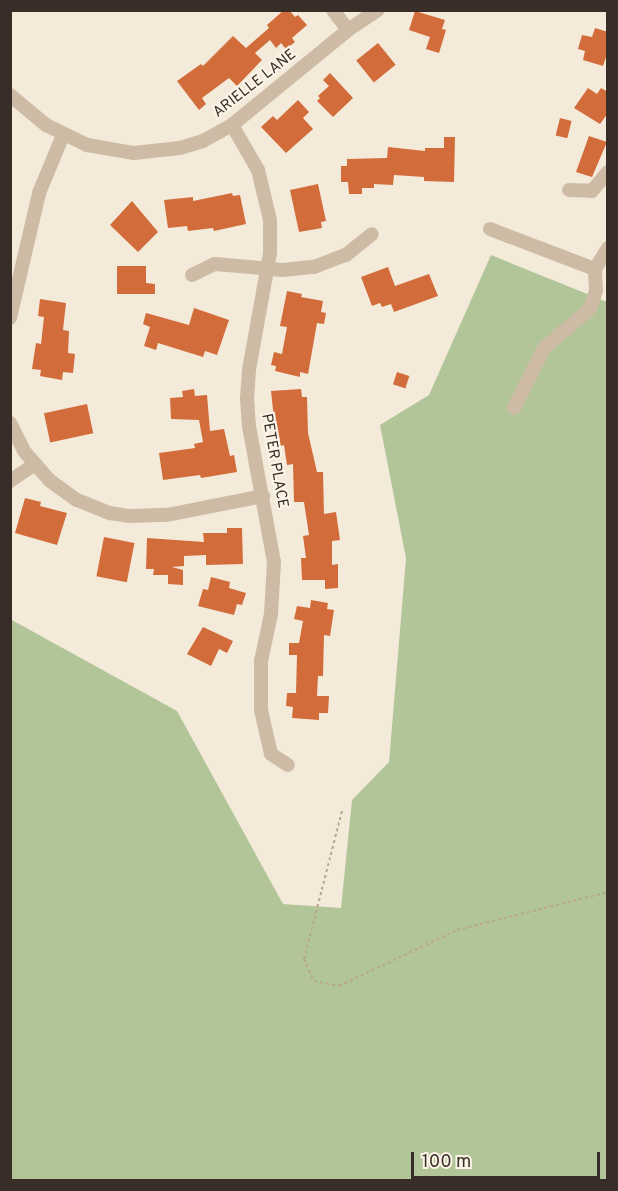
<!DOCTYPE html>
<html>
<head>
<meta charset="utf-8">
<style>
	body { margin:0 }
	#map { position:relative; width:618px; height:1191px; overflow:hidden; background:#f4eada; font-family:Overpass,sans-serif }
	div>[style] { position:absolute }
	.green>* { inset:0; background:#b2c599 }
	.building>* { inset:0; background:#d26c3a; transform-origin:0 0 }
	.path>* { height:2px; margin-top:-1px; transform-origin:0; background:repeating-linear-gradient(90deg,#baa58f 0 3px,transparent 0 6px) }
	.minor>* { height:14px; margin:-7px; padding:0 7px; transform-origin:7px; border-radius:7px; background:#cebba5 }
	span { translate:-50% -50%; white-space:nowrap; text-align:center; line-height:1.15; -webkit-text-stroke:4.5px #fbf4e7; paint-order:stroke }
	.street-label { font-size:15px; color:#392e27 }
	.frame { position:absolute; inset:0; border:12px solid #392e27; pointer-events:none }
	.scale { position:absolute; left:411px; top:1152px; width:189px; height:27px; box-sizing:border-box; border:3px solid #392e27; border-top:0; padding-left:8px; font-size:18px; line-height:21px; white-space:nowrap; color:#392e27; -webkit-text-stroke:4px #fbf4e7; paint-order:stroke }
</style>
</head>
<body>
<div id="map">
	<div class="green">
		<i style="clip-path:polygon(491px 255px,607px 302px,607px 1180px,11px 1180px,10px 619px,177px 711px,283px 904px,341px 908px,352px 800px,389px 762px,406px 558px,380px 425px,429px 395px)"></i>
	</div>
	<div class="building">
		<i style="clip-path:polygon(284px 10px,289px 10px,295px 17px,298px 15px,307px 25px,292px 38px,295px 42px,286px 49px,281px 43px,276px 48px,270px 40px,255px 53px,262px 60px,237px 86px,229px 78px,202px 98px,206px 104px,199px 110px,177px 81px,201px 64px,203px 66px,233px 36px,246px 48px,269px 28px,267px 25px)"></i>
		<i style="clip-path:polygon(415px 11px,445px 20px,442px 29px,446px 30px,439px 53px,426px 49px,430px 37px,409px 30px)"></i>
		<i style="clip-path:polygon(595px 28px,608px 32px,608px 51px,603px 66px,583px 60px,585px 51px,578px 49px,582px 35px,592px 37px)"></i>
		<i style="left:378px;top:43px;width:28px;height:28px;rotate:51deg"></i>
		<i style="clip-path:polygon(330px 73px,353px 98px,333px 117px,317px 101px,320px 98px,318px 96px,329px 86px,323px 80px)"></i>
		<i style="clip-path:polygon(588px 88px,597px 94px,601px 88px,608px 92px,608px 113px,600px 124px,574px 108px)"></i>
		<i style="clip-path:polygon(298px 100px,309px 112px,303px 118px,313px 129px,286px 153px,261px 127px,273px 116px,277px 120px)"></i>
		<i style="left:560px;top:118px;width:12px;height:18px;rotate:14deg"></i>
		<i style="clip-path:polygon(589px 136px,607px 142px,592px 177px,576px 172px)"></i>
		<i style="clip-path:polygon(444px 137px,455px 137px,454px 182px,424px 181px,424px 177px,394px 175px,393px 185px,374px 184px,374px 188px,362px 188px,362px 194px,349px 194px,348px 182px,341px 182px,341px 166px,347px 166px,347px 159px,387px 158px,388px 147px,425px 151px,425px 148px,444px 148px)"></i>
		<i style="clip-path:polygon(318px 184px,326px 221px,321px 222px,322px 228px,299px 232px,290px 190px)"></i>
		<i style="clip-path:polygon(232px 193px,233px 196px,240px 195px,246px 224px,214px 231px,213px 228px,188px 231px,187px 226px,168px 228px,164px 200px,193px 197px,193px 201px)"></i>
		<i style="clip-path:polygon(132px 201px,158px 232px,138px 252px,110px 225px)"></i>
		<i style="clip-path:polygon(117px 266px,146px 266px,146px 283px,155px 284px,155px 294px,117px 294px)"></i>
		<i style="clip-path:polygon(388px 267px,395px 286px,429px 274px,438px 296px,394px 312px,391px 304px,382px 307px,380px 303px,372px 306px,361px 277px)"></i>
		<i style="clip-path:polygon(287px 291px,302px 294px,301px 297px,323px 301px,321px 312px,326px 313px,324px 324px,317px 323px,308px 374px,300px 372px,300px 377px,275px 371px,276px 366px,271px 365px,274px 352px,282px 354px,287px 327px,280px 326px)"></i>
		<i style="clip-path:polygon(40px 299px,66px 303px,63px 330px,69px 331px,68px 353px,75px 354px,73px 373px,63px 372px,62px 380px,40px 376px,41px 370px,32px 369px,36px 343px,41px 344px,44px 317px,38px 316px)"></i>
		<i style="clip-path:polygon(194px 308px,229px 320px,217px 355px,205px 351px,203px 357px,158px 343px,156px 350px,144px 346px,150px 327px,143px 324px,146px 313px,189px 325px)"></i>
		<i style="left:397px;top:372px;width:13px;height:13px;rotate:18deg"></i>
		<i style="clip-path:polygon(194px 389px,195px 396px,207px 395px,210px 431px,224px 429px,230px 456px,234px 455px,237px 472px,201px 478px,200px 475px,163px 480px,159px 453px,195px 448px,194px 444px,203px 442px,199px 420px,171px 419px,170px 398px,183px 397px,182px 391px)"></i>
		<i style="clip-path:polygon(301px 389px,302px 397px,307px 397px,308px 433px,317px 472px,323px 472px,324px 514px,336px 512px,340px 540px,332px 541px,332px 565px,338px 564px,338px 588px,325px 589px,325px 580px,302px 580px,301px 558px,306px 558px,303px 536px,309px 535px,304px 502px,294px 502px,293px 464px,287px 465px,284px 445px,277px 447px,271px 391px)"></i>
		<i style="left:87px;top:404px;width:30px;height:44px;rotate:78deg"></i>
		<i style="clip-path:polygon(25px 498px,41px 502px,40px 506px,67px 513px,57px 545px,15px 533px)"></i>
		<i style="clip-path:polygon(227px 528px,242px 528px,243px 564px,206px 565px,206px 555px,184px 556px,184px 566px,172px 567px,183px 570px,183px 585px,168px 584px,168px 575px,153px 575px,154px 569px,146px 569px,147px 538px,204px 542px,203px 533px,227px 533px)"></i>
		<i style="left:104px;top:537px;width:31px;height:40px;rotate:11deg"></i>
		<i style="clip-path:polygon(211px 577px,230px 582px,229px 588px,246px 593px,242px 605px,237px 604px,234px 615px,198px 606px,203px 589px,208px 590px)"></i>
		<i style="clip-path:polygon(311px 600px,328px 603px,327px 609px,334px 610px,330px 636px,324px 635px,323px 676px,318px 676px,317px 696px,329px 696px,328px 713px,319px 713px,319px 720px,292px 718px,293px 707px,286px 706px,287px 693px,296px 693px,297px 655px,289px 655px,289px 643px,299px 643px,303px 621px,294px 619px,297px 606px,310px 608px)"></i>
		<i style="clip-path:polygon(203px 627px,233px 641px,227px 653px,219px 649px,211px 666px,187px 654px)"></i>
	</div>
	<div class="path">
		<i style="left:342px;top:811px;width:153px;rotate:104.4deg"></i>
		<i style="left:304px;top:959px;width:24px;rotate:66deg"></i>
		<i style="left:314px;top:981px;width:25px;rotate:11deg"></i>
		<i style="left:339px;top:986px;width:131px;rotate:-25.4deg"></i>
		<i style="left:457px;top:930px;width:156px;rotate:-14.1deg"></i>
	</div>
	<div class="minor">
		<i style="left:333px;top:10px;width:25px;rotate:53deg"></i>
		<i style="left:10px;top:95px;width:47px;rotate:39.8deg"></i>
		<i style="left:46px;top:125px;width:46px;rotate:26deg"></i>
		<i style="left:87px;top:145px;width:48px;rotate:9.7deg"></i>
		<i style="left:134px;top:153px;width:46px;rotate:-6.2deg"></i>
		<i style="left:180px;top:148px;width:24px;rotate:-17deg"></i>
		<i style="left:203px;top:141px;width:33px;rotate:-29deg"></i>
		<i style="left:232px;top:125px;width:150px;rotate:-39.3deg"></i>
		<i style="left:348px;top:30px;width:36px;rotate:-34deg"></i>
		<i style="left:232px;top:125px;width:52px;rotate:60deg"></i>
		<i style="left:258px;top:170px;width:51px;rotate:76.5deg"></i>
		<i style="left:270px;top:220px;width:33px;rotate:90deg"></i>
		<i style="left:270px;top:253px;width:119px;rotate:100.2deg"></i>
		<i style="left:249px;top:370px;width:28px;rotate:94deg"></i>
		<i style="left:247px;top:398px;width:28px;rotate:86deg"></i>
		<i style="left:249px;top:426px;width:138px;rotate:79.6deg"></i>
		<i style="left:274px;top:562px;width:52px;rotate:93.3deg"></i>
		<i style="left:271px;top:614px;width:48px;rotate:102deg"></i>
		<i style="left:261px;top:661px;width:49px;rotate:90deg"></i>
		<i style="left:261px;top:710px;width:45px;rotate:77.2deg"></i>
		<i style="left:271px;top:754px;width:20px;rotate:33deg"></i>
		<i style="left:569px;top:190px;width:23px;rotate:2deg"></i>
		<i style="left:592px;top:191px;width:25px;rotate:-50deg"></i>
		<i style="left:490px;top:229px;width:112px;rotate:20.9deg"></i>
		<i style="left:192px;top:275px;width:25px;rotate:-26deg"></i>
		<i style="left:215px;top:264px;width:68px;rotate:5deg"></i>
		<i style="left:283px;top:270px;width:31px;rotate:-6deg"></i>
		<i style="left:314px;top:267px;width:34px;rotate:-21deg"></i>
		<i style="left:346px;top:255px;width:33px;rotate:-39deg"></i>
		<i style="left:10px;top:318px;width:128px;rotate:-76.9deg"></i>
		<i style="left:39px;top:193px;width:63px;rotate:-67.5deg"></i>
		<i style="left:514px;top:408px;width:67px;rotate:-63.4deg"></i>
		<i style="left:544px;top:348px;width:60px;rotate:-40.3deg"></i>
		<i style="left:590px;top:309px;width:20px;rotate:-72deg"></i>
		<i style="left:596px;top:290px;width:21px;rotate:-93deg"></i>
		<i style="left:595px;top:269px;width:25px;rotate:-58deg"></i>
		<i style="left:10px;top:423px;width:31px;rotate:63deg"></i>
		<i style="left:24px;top:451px;width:38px;rotate:49deg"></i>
		<i style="left:49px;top:480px;width:34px;rotate:36deg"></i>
		<i style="left:77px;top:500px;width:35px;rotate:22deg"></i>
		<i style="left:110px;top:513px;width:20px;rotate:9deg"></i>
		<i style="left:130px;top:516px;width:37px;rotate:-2deg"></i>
		<i style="left:167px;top:515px;width:98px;rotate:-11.2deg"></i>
		<i style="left:10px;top:481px;width:29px;rotate:-34deg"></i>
	</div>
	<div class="street-label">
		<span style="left:255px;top:84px;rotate:-38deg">ARIELLE LANE</span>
		<span style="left:274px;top:461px;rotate:80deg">PETER PLACE</span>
	</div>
	<div class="frame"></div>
	<div class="scale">100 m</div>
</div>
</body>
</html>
